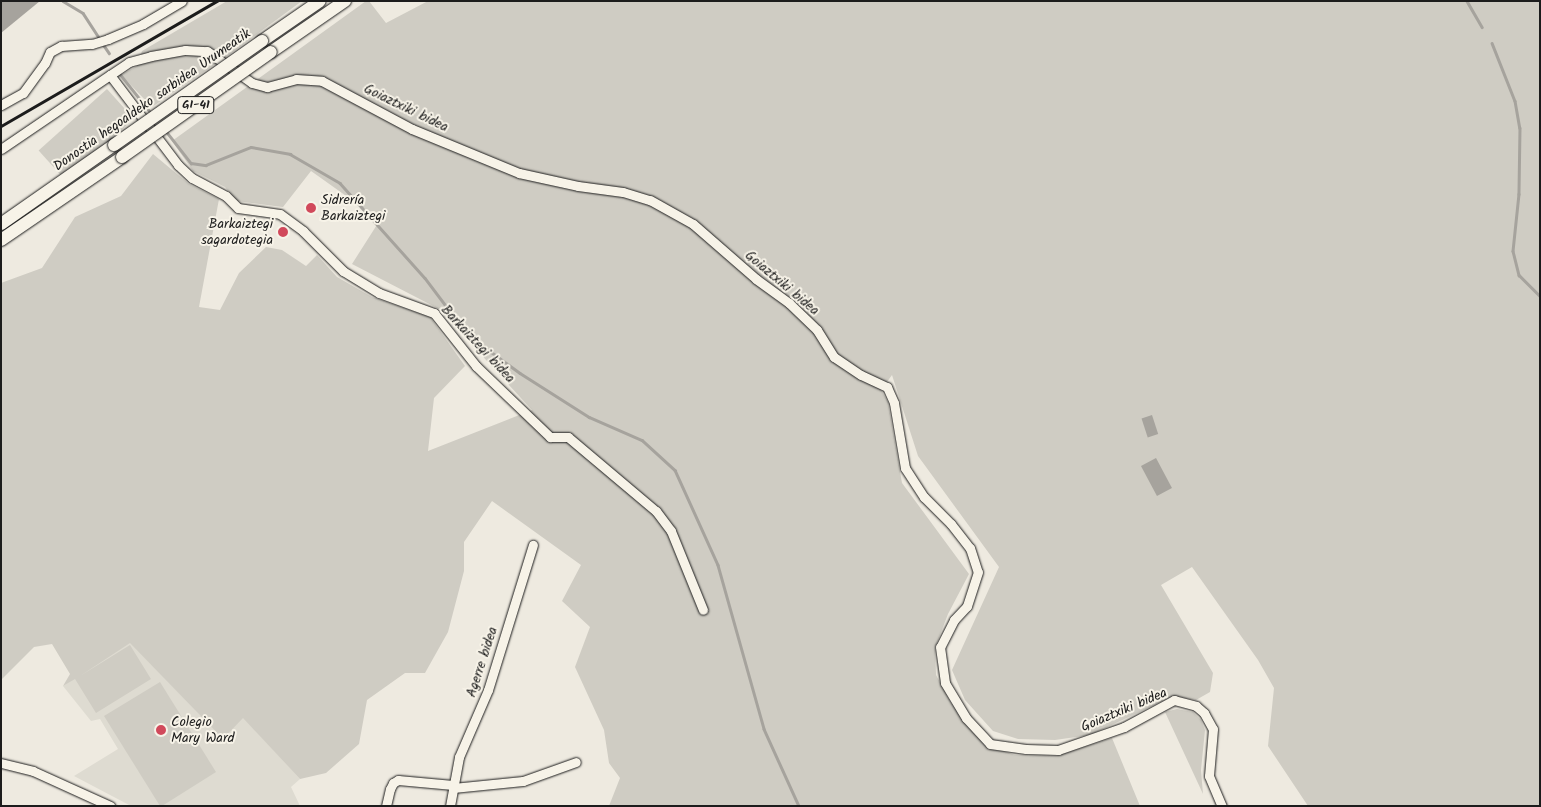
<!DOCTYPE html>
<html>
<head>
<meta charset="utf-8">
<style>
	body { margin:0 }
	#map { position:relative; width:1541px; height:807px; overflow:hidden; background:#eeeae0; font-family:Kalam,sans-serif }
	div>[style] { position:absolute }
	.built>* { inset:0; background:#dedbd1 }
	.green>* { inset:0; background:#cfccc3; transform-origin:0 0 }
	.water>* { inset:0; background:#a6a39d; transform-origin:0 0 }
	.stream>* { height:2.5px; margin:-1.25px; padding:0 1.25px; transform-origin:1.25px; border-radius:1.25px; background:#a6a39d }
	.roads { filter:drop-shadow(0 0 1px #1c1c1c) drop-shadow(0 0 1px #1c1c1c) }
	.minor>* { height:9px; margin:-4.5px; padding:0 4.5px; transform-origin:4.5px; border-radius:4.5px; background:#f7f3e8 }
	.highway>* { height:12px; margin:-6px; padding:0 6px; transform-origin:6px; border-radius:6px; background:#f7f3e8 }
	.rail>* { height:2.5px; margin:-1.25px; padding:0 1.25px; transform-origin:1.25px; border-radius:1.25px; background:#1c1c1c }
	.bridges { filter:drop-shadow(0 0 1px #1c1c1c) drop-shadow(0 0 1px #1c1c1c) }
	.highway-bridge>* { height:12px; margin:-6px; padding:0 6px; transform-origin:6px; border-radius:6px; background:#f7f3e8 }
	.dots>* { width:14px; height:14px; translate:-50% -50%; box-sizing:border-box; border:2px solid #f7f3e8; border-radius:50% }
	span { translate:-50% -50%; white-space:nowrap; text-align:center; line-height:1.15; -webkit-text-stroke:4px #f7f3e8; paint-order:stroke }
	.shield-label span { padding:1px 4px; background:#f7f3e8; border:1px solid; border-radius:4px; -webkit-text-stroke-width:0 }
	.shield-label { font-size:12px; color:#1c1c1c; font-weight:700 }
	.street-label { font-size:14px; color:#1c1c1c }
	.poi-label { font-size:14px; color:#1c1c1c }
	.left { translate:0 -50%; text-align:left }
	.right { translate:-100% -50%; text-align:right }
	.frame { position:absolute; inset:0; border:2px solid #1c1c1c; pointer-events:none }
</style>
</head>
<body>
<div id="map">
	<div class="built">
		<i style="clip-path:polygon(130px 642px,223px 739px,243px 717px,300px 779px,291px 787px,300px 806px,131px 806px,74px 776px,118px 749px,100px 719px,91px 721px,63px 686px)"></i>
	</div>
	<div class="green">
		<i style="clip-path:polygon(227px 1px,302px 1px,230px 54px,152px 107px,121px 75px,137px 66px,142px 51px)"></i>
		<i style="clip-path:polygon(366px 1px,369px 1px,386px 23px,428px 1px,1540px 1px,1540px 806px,1308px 806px,1268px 746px,1274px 688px,1258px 660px,1192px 567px,1161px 585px,1213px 673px,1210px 692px,1196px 700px,1174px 696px,1090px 735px,1055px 740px,1018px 739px,993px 731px,965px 700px,952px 670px,999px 567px,918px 456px,892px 375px,881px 390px,888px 402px,902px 483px,969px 574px,948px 614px,935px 648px,936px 675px,951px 703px,986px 745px,1015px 755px,1056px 756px,1112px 738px,1140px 806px,609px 806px,620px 778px,609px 763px,604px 730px,575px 667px,590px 627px,562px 601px,581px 565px,492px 501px,464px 542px,464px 571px,448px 632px,425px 673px,405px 673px,367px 700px,359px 744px,326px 773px,300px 779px,243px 718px,223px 739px,130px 643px,80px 676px,130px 645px,151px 679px,96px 713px,75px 679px,63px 686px,70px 674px,52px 644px,34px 647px,1px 680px,1px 283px,42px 268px,75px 217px,121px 196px,153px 154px,189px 184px,219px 199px,199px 307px,220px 310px,239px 273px,266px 247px,282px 250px,306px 266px,317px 255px,337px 277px,372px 297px,430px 317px,465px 366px,434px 398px,428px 451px,532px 410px,439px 309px,352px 264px,380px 220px,311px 171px,283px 207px,236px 201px,225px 187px,193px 171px,172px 141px)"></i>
		<i style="left:107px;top:89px;width:40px;height:92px;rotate:48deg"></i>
		<i style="clip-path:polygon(160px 682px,216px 772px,162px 806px,160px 806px,104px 716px)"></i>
		<i style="clip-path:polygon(1177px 709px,1193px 712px,1201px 720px,1205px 730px,1201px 770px,1203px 794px,1165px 712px)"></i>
	</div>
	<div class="water">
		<i style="clip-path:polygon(1px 1px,40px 1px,1px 33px)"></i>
		<i style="left:1152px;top:415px;width:20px;height:11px;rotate:72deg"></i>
		<i style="left:1156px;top:458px;width:34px;height:17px;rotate:62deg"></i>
	</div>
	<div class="stream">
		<i style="left:63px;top:1px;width:23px;rotate:31deg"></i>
		<i style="left:83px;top:13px;width:31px;rotate:57deg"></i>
		<i style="left:1467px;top:1px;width:30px;rotate:60deg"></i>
		<i style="left:1492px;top:43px;width:62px;rotate:68.4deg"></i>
		<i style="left:1515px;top:101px;width:27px;rotate:80deg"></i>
		<i style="left:1520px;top:128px;width:66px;rotate:90.9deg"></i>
		<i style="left:1519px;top:194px;width:57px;rotate:96deg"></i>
		<i style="left:1513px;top:251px;width:25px;rotate:76deg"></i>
		<i style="left:1519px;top:275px;width:30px;rotate:45deg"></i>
		<i style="left:103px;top:44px;width:11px;rotate:56deg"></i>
		<i style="left:120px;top:74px;width:50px;rotate:51.5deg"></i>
		<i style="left:166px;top:131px;width:41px;rotate:52deg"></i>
		<i style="left:191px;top:163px;width:15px;rotate:8deg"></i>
		<i style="left:206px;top:165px;width:48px;rotate:-21.8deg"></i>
		<i style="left:251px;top:147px;width:40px;rotate:10deg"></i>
		<i style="left:290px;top:154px;width:58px;rotate:30.1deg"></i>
		<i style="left:340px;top:183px;width:127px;rotate:48.2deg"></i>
		<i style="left:425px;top:278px;width:71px;rotate:53deg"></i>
		<i style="left:468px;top:335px;width:64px;rotate:36.2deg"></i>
		<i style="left:520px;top:373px;width:82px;rotate:32.5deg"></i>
		<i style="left:589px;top:417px;width:58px;rotate:23.5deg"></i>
		<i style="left:642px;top:440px;width:45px;rotate:42.3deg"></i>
		<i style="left:675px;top:470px;width:104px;rotate:65.6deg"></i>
		<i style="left:718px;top:565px;width:170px;rotate:74.3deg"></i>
		<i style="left:764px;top:729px;width:85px;rotate:65.6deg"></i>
	</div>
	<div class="roads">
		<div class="minor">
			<i style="left:110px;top:75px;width:23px;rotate:-34deg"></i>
			<i style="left:129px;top:62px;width:23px;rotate:-15deg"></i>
			<i style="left:151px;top:56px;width:35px;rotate:-10deg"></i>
			<i style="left:185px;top:50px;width:22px;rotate:3deg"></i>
			<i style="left:207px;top:51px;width:55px;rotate:35.4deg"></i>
			<i style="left:252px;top:83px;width:16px;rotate:15deg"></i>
			<i style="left:267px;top:87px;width:30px;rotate:-15deg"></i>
			<i style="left:296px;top:79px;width:26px;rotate:4deg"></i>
			<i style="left:322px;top:81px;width:102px;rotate:28.1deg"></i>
			<i style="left:412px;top:129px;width:116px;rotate:22.4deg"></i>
			<i style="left:519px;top:173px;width:60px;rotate:12.4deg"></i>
			<i style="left:578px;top:186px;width:45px;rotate:7.6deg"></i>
			<i style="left:623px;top:192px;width:28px;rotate:17deg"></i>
			<i style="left:650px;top:200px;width:49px;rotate:29.2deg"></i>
			<i style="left:693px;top:224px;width:84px;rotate:41.1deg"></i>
			<i style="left:756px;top:279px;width:41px;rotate:36deg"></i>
			<i style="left:789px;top:303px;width:39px;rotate:44deg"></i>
			<i style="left:817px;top:330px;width:32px;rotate:58deg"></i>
			<i style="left:834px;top:357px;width:32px;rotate:34deg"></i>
			<i style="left:861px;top:375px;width:29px;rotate:25deg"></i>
			<i style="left:887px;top:387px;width:17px;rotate:66deg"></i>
			<i style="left:894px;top:403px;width:66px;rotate:80.4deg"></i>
			<i style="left:905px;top:468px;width:35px;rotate:57deg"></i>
			<i style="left:924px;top:497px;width:38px;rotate:45deg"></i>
			<i style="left:951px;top:524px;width:31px;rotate:52deg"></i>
			<i style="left:970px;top:548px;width:25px;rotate:72deg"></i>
			<i style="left:978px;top:572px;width:36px;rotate:108deg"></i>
			<i style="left:967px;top:606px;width:19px;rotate:133deg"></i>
			<i style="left:954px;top:620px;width:30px;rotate:117deg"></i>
			<i style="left:940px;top:647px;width:36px;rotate:82deg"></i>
			<i style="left:945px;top:683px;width:41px;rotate:59deg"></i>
			<i style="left:966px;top:718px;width:35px;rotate:47deg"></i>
			<i style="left:990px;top:744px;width:36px;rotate:8deg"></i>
			<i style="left:1026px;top:749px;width:32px;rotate:2deg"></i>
			<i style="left:1058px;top:750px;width:70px;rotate:-19.2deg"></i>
			<i style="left:1124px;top:727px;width:57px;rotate:-28.4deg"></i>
			<i style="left:1174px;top:700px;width:23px;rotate:15deg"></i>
			<i style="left:1196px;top:706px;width:11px;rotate:41deg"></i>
			<i style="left:1204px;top:713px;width:18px;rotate:61deg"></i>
			<i style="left:1213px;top:729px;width:47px;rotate:94.9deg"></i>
			<i style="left:1209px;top:776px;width:33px;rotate:67deg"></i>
			<i style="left:1px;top:105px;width:25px;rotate:-29deg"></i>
			<i style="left:23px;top:93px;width:37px;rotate:-54deg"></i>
			<i style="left:45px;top:63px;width:12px;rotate:-66deg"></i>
			<i style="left:50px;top:52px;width:13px;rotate:-29deg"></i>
			<i style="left:61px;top:46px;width:31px;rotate:-4deg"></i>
			<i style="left:92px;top:44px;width:17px;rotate:-17deg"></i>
			<i style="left:108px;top:39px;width:38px;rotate:-23deg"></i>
			<i style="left:143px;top:24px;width:45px;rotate:-30.5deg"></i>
			<i style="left:1px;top:149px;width:132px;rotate:-34.2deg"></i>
			<i style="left:110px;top:75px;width:113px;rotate:52.9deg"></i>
			<i style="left:178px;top:165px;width:19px;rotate:43deg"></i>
			<i style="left:192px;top:178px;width:38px;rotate:28deg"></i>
			<i style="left:226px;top:196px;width:17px;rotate:45deg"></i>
			<i style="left:238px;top:208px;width:42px;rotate:8.1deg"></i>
			<i style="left:280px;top:214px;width:29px;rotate:36deg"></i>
			<i style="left:303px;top:231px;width:57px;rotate:45deg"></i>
			<i style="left:343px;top:271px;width:42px;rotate:31.4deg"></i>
			<i style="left:379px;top:293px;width:59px;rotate:20deg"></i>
			<i style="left:434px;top:313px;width:68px;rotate:51.6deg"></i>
			<i style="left:476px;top:366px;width:103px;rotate:43.8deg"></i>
			<i style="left:550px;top:437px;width:18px"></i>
			<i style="left:568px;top:437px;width:115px;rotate:40.1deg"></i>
			<i style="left:656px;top:511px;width:25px;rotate:53deg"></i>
			<i style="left:671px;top:531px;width:85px;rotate:67.9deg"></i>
			<i style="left:1px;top:763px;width:33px;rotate:14deg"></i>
			<i style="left:33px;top:771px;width:85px;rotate:24.4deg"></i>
			<i style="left:453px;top:788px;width:70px;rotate:-5.7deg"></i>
			<i style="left:523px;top:781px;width:56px;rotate:-19.7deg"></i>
			<i style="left:386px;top:806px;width:17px;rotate:-77deg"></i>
			<i style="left:390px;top:789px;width:7px;rotate:-63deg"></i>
			<i style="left:393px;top:783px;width:6px;rotate:-31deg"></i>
			<i style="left:398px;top:780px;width:55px;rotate:5.2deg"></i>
			<i style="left:450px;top:806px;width:50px;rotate:-79.6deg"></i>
			<i style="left:459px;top:757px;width:73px;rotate:-66.6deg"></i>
			<i style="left:488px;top:690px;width:152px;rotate:-72.8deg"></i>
		</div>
		<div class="highway">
			<i style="left:262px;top:41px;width:70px;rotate:-34.6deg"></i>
			<i style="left:271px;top:52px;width:90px;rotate:-34.6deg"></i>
			<i style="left:1px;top:224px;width:138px;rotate:-35deg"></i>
			<i style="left:1px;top:240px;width:147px;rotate:-34.4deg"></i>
		</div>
	</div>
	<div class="rail">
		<i style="left:1px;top:126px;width:250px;rotate:-30.1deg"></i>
	</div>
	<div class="bridges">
		<div class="highway-bridge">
			<i style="left:114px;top:145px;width:181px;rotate:-35.1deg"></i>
			<i style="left:122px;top:157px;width:182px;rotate:-35.2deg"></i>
		</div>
	</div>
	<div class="dots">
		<i style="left:311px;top:208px;background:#d1495b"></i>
		<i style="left:283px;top:232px;background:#d1495b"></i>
		<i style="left:161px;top:730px;background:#d1495b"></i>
	</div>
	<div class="shield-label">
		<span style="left:196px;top:105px">GI-41</span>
	</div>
	<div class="street-label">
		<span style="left:152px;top:100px;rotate:-35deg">Donostia hegoaldeko sarbidea Urumeatik</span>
		<span style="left:406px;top:108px;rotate:26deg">Goiaztxiki bidea</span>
		<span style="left:782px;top:283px;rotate:40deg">Goiaztxiki bidea</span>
		<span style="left:478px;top:344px;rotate:47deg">Barkaiztegi bidea</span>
		<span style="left:482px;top:662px;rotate:-72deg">Agerre bidea</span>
		<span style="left:1124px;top:710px;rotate:-23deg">Goiaztxiki bidea</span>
	</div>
	<div class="poi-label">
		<span class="left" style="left:321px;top:208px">Sidrería<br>Barkaiztegi</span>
		<span class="right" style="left:273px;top:232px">Barkaiztegi<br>sagardotegia</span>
		<span class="left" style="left:171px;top:730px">Colegio<br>Mary Ward</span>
	</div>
	<div class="frame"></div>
</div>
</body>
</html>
